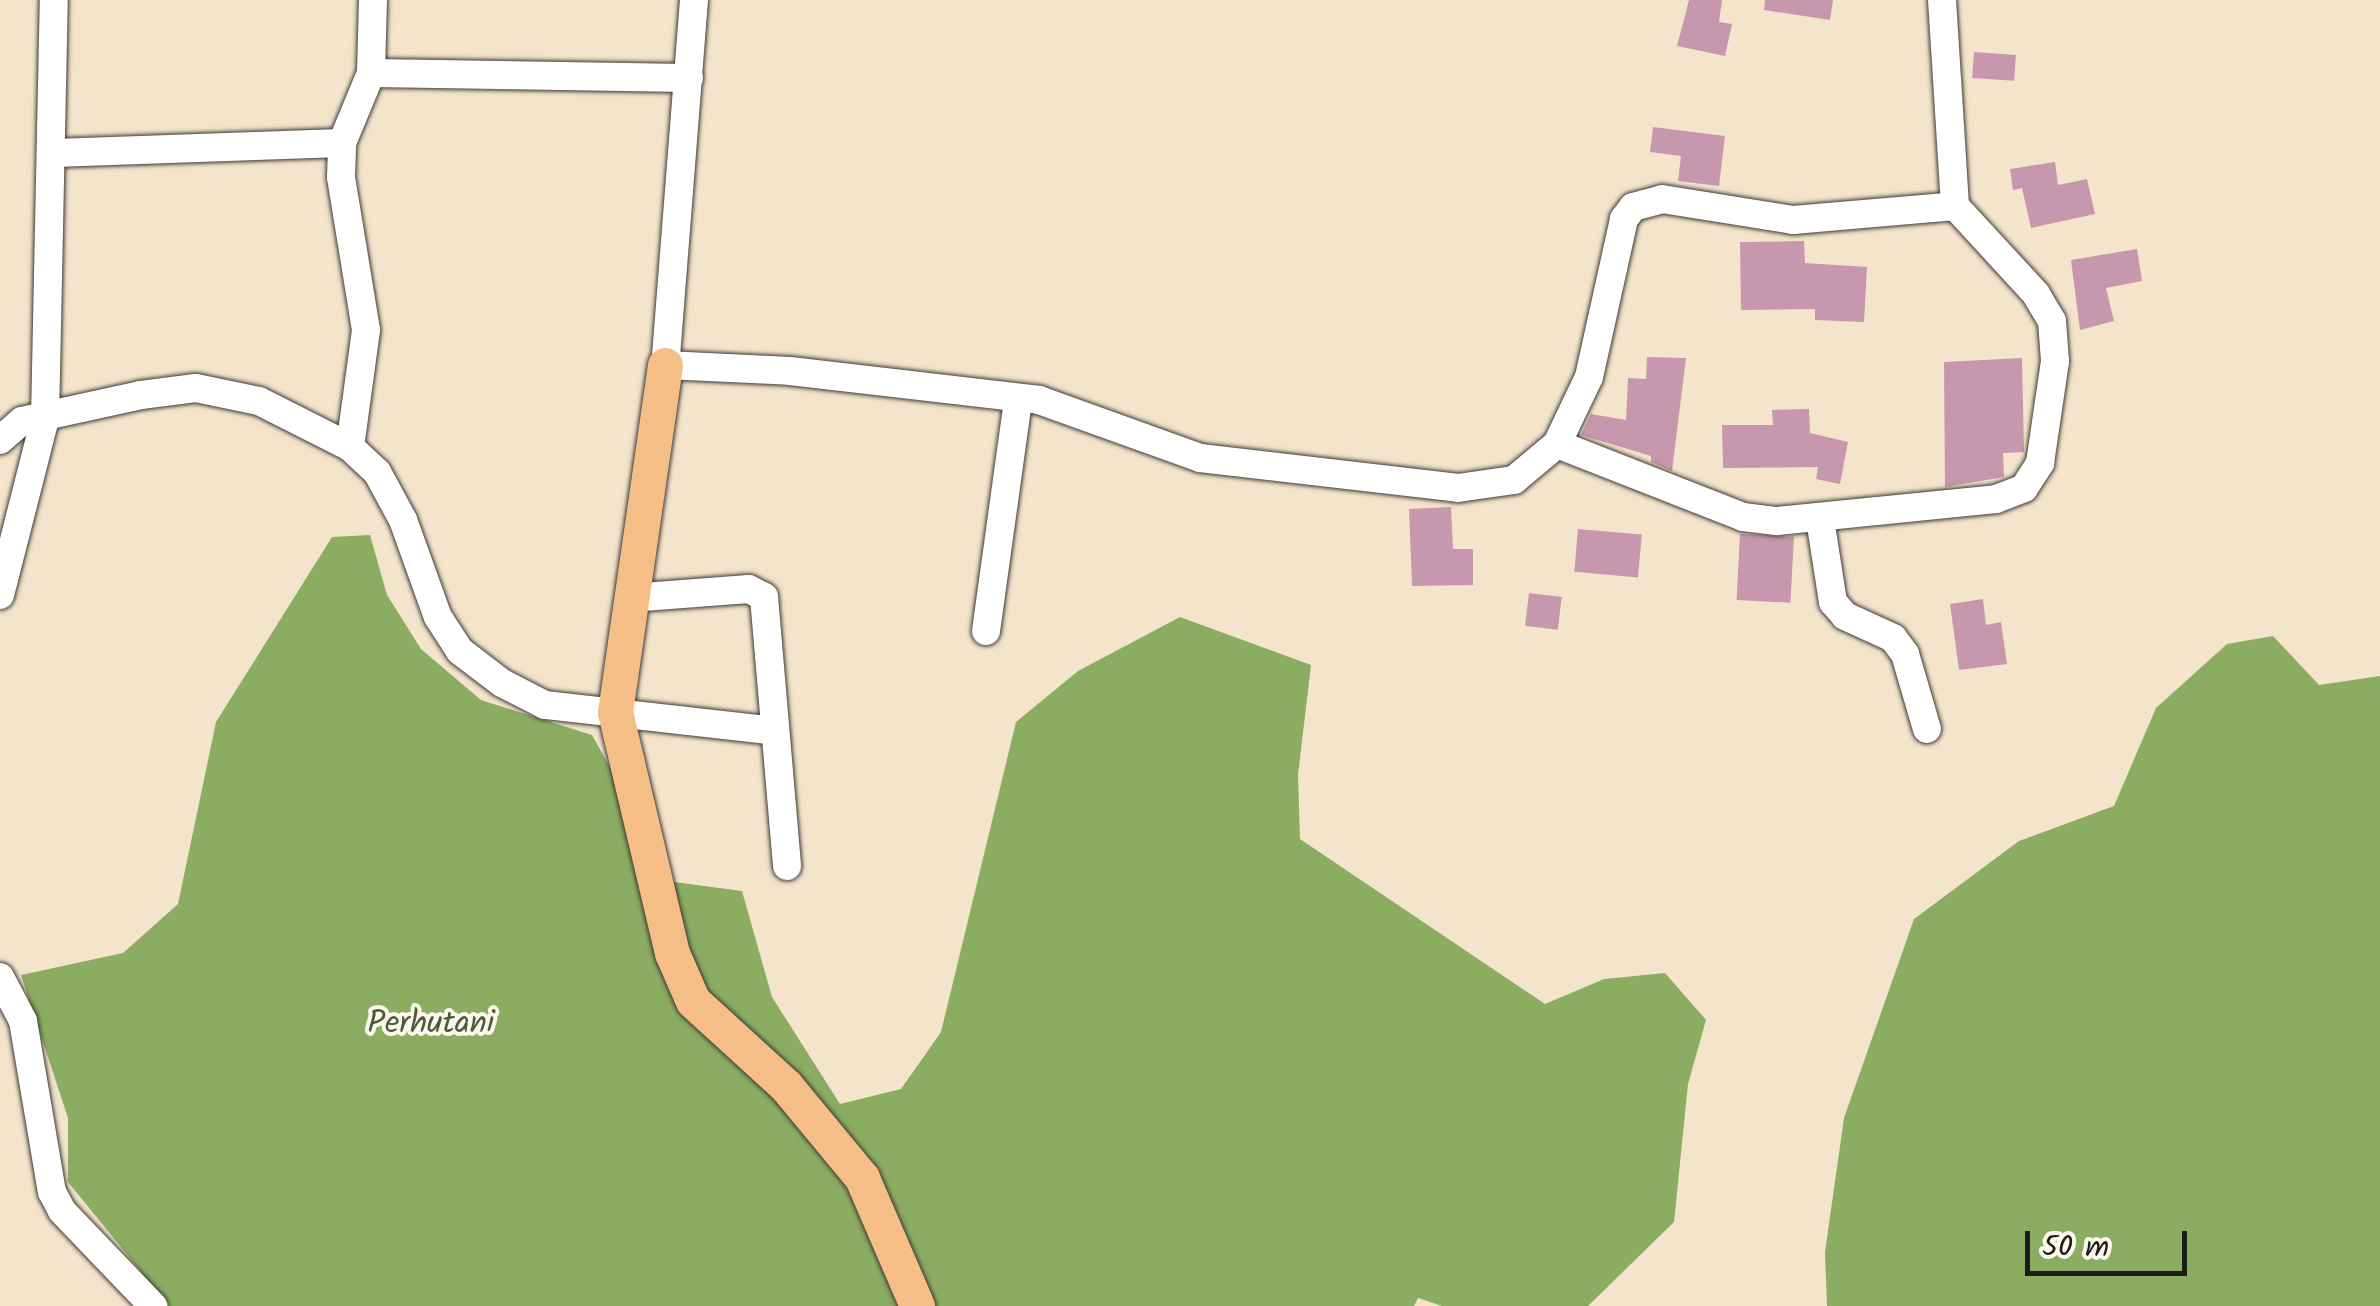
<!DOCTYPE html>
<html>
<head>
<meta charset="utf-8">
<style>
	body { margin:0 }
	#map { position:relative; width:2380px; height:1306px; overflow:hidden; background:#f5e4cc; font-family:Kalam,sans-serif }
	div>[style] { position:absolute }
	.forest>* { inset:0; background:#8bad61 }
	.building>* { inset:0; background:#c797ae; transform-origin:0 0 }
	.roads { filter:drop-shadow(0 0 2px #3d3a36) drop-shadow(0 0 2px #3d3a36) }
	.minor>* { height:28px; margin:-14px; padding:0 14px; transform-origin:14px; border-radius:14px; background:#fff }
	.major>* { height:35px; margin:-17.5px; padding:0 17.5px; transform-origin:17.5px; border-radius:17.5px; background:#f6be87 }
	span { translate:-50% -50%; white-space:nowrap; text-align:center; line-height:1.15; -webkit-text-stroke:8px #fbf7ec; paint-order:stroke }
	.park-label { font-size:32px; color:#4f5939 }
	.scale { position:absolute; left:2025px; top:1231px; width:162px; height:45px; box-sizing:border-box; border:5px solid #1c1c1c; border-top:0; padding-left:12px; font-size:30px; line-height:35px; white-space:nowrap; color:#1c1c1c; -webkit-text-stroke:8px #fbf7ec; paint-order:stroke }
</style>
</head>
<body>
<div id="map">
	<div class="forest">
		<i style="clip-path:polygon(370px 535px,387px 595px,421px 649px,481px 700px,592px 735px,674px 882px,742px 891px,772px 997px,840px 1104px,901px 1089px,941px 1032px,1016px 722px,1078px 671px,1180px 617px,1311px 665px,1298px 775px,1300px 839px,1545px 1004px,1604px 979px,1665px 973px,1706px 1020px,1688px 1084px,1674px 1222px,1588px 1306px,1442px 1306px,1418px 1298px,1414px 1306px,169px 1306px,68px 1182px,68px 1118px,21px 975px,123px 953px,178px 904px,216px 722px,332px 537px)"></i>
		<i style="clip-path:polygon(2273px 636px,2319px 685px,2380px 676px,2380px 1306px,1827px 1306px,1825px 1252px,1844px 1118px,1914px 919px,2019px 841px,2114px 806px,2156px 708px,2227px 644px)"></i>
	</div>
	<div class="building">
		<i style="clip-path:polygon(1689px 0,1722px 0,1719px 22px,1732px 24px,1725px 56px,1677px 46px)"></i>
		<i style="clip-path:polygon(1765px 0,1833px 0,1830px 20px,1764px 10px)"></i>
		<i style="left:1974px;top:52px;width:42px;height:26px;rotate:4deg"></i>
		<i style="clip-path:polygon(1653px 127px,1725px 136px,1719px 186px,1678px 181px,1681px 156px,1650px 152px)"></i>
		<i style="clip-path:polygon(2055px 162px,2058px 185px,2087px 179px,2095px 214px,2031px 228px,2022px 188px,2013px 190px,2010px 169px)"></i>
		<i style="clip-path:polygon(1804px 241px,1805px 263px,1867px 267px,1864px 322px,1815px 320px,1815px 309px,1741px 310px,1740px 242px)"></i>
		<i style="clip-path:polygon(2137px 249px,2142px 281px,2106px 288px,2114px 321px,2080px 330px,2071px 260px)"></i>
		<i style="clip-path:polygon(1647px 357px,1686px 358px,1672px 471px,1651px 462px,1651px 456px,1581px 435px,1591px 414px,1626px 420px,1628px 378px,1646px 379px)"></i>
		<i style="clip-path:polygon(2022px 358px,2024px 452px,2003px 453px,2004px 477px,1945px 487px,1944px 362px)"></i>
		<i style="clip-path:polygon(1809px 409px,1810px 433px,1848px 442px,1840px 484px,1816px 479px,1818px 467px,1723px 468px,1722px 425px,1773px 425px,1772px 410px)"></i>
		<i style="clip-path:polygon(1451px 507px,1453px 549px,1473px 549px,1473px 585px,1412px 586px,1409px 509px)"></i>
		<i style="left:1578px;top:529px;width:64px;height:43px;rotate:5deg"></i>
		<i style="left:1740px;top:534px;width:54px;height:66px;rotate:3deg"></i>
		<i style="left:1529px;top:593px;width:33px;height:33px;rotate:7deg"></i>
		<i style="clip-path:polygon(1983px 599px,1986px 625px,2001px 622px,2007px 664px,1959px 670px,1950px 604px)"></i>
	</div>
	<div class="roads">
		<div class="minor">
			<i style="left:373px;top:0;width:73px;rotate:91.6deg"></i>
			<i style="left:371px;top:73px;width:318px;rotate:0.9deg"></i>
			<i style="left:694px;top:0;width:366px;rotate:94.5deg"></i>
			<i style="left:665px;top:365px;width:125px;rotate:2.7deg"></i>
			<i style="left:790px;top:371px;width:251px;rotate:6.6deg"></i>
			<i style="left:1039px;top:400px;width:171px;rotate:19.8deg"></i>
			<i style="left:1200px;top:458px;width:260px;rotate:6.6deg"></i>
			<i style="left:1458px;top:488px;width:57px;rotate:-8.1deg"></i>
			<i style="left:1514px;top:480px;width:56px;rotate:-39.9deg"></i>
			<i style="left:1557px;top:444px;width:74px;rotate:-64.5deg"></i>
			<i style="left:1589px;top:377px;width:162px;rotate:-77.5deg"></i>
			<i style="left:1624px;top:219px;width:15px;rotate:-53deg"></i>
			<i style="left:1633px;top:207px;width:30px;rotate:-15deg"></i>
			<i style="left:1662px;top:199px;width:133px;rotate:9.1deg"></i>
			<i style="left:1793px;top:220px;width:163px;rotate:-4.9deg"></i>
			<i style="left:1955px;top:206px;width:206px;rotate:-93.6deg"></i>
			<i style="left:54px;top:153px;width:288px;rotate:-2deg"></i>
			<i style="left:0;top:440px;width:29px;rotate:-41deg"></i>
			<i style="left:22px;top:421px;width:122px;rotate:-12.3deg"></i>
			<i style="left:141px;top:395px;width:55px;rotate:-7.3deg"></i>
			<i style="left:196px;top:388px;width:64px;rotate:11.7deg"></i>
			<i style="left:259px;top:401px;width:102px;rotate:26.8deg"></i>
			<i style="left:350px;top:447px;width:37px;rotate:43deg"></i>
			<i style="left:377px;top:472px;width:55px;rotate:61.6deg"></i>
			<i style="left:403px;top:520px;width:103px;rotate:70.2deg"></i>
			<i style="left:438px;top:617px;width:40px;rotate:57.1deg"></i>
			<i style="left:460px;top:651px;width:53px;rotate:37.3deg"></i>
			<i style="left:502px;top:683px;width:48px;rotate:27.1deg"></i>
			<i style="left:545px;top:705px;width:231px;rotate:6.4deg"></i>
			<i style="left:1557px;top:444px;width:200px;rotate:21.4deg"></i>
			<i style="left:1743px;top:517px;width:34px;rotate:7deg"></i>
			<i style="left:1777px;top:521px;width:220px;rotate:-5.7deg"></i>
			<i style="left:1996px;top:499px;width:30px;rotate:-21deg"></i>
			<i style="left:2024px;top:488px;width:30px;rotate:-57deg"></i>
			<i style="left:2040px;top:463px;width:103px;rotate:-81.6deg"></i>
			<i style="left:2055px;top:361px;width:40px;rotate:-94.3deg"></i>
			<i style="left:2052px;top:321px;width:31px;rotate:-121deg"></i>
			<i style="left:2036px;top:294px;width:120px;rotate:-132.6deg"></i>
			<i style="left:350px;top:447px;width:118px;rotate:-82.2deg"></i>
			<i style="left:366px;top:330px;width:155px;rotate:-99.3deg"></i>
			<i style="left:341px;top:177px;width:34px;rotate:-88deg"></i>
			<i style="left:342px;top:143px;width:76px;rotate:-67.5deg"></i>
			<i style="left:1820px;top:519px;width:84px;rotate:81.1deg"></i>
			<i style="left:1833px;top:602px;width:18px;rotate:49deg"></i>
			<i style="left:1845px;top:616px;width:53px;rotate:24.6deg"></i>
			<i style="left:1893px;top:638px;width:20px;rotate:53deg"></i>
			<i style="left:1905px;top:654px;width:78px;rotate:73.7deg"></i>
			<i style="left:0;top:595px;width:182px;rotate:-75.7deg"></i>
			<i style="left:45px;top:419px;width:419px;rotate:-88.8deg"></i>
			<i style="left:630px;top:598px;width:119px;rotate:-4.3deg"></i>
			<i style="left:749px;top:589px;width:17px;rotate:28deg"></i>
			<i style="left:764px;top:597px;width:270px;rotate:85.1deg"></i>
			<i style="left:986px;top:631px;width:233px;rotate:-82.1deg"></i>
			<i style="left:0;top:977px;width:50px;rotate:62.4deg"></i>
			<i style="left:23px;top:1021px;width:173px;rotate:80.4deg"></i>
			<i style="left:52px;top:1192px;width:21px;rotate:62deg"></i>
			<i style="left:62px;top:1211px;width:132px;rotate:46.2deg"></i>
		</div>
		<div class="major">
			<i style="left:665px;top:365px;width:351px;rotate:98.2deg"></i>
			<i style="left:615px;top:712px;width:248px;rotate:76.7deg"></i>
			<i style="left:672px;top:953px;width:52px;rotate:66.4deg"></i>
			<i style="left:693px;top:1001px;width:126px;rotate:42.4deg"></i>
			<i style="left:786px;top:1086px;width:119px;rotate:50.4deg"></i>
			<i style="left:862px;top:1178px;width:139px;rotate:66.7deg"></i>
		</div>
	</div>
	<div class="park-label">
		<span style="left:431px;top:1024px">Perhutani</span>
	</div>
	<div class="scale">50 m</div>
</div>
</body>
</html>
